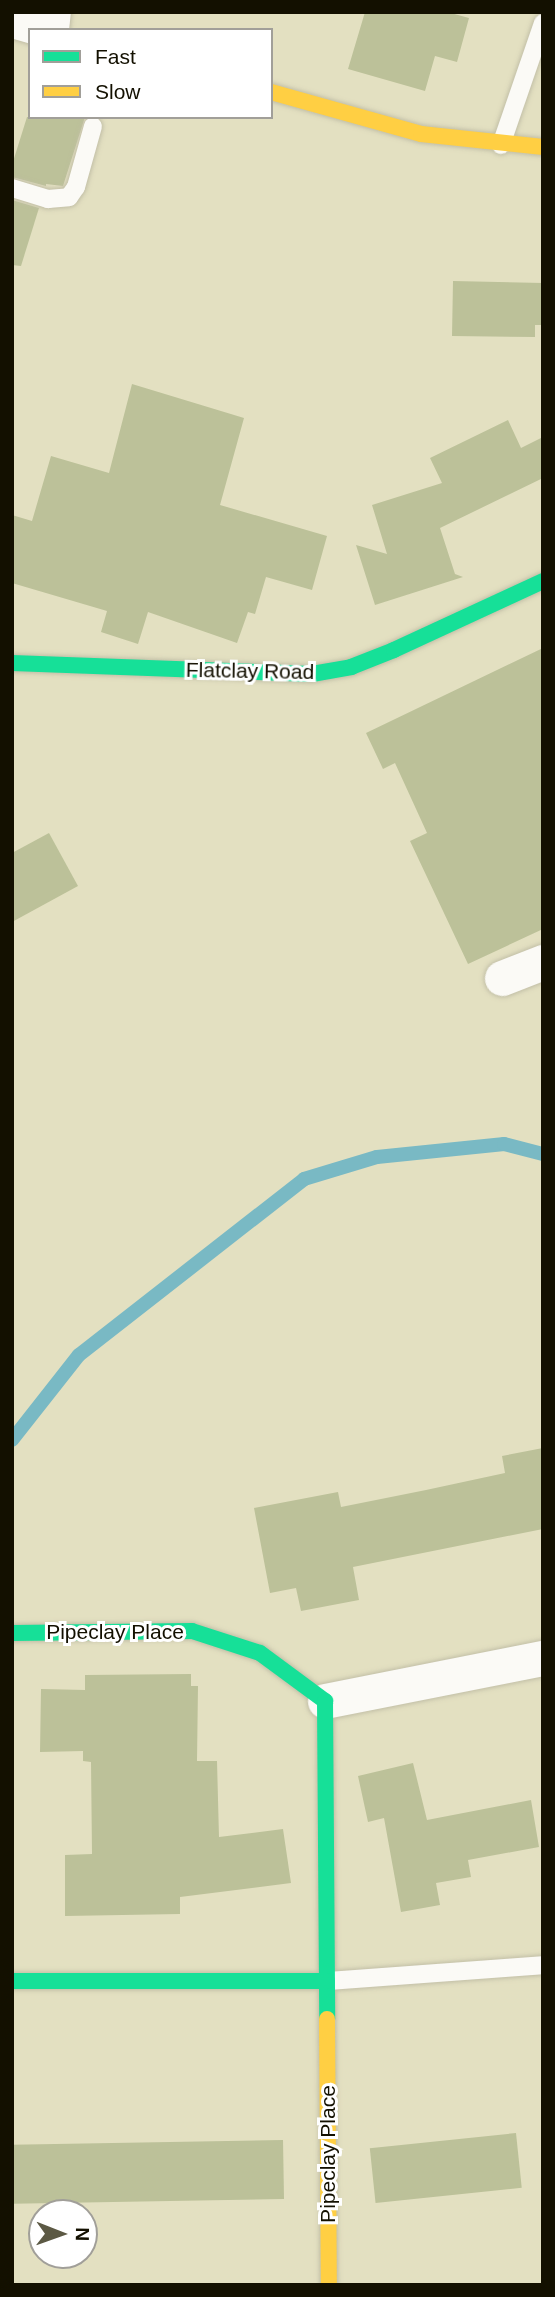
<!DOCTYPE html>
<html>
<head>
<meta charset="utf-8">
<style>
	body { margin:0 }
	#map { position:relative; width:555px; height:2297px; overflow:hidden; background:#e3e0c1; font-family:Helvetica,sans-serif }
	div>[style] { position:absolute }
	.stream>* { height:14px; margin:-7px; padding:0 7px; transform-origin:7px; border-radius:7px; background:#79b9c4 }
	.building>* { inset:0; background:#bcc199; transform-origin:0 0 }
	.roads { filter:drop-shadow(0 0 2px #c2bfa7) drop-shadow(0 0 2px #c2bfa7) }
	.lane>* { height:18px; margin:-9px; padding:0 9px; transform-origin:9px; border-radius:9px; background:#fbfaf6 }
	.street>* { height:35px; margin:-17.5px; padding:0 17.5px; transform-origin:17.5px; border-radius:17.5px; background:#fbfaf6 }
	.fast>* { height:16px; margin:-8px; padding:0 8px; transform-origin:8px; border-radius:8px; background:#16e098 }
	.slow>* { height:16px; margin:-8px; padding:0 8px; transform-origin:8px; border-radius:8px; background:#ffcf43 }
	span { translate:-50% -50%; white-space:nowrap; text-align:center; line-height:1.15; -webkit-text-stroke:6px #fff; paint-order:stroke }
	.street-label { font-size:21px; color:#131000 }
	.frame { position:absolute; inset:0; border:14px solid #131000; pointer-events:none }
	.legend { position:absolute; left:28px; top:28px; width:245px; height:91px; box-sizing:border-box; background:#fff; border:2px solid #a19f99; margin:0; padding:9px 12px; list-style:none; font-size:21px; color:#131000 }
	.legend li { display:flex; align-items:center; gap:14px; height:35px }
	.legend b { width:35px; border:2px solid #a19f99 }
	.north { position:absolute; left:28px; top:2199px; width:70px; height:70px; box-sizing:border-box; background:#fff; border:2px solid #a19f99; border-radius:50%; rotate:91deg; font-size:19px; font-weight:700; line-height:28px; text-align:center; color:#131000 }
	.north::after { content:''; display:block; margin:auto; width:24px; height:32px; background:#5c5944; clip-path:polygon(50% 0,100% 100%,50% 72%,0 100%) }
</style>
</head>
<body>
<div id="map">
	<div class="stream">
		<i style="left:12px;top:1440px;width:108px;rotate:-51.8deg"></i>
		<i style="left:79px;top:1355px;width:286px;rotate:-38deg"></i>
		<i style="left:304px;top:1179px;width:76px;rotate:-16.8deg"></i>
		<i style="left:377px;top:1157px;width:128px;rotate:-5.8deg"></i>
		<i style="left:504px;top:1144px;width:40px;rotate:14.4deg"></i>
	</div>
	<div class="building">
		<i style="clip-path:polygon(365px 12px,447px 12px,469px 18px,457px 62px,435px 56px,425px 91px,348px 69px)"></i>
		<i style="clip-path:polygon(27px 117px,85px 117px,63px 186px,46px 184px,46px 186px,12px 177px,12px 165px)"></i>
		<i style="clip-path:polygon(12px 200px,39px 208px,21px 266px,12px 265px)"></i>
		<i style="clip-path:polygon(453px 281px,543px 283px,543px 325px,535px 325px,535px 337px,452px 336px)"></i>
		<i style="clip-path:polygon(132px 384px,244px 418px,220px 505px,327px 536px,312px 590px,266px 577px,255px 614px,248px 612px,237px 643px,148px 612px,138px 644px,101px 632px,107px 611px,12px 583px,12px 515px,32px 521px,51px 456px,109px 473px)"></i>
		<i style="clip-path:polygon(508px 420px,521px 448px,543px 437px,543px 478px,440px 528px,455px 574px,463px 577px,375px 605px,356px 545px,387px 554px,372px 505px,442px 483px,430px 458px)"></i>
		<i style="clip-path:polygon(543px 648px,543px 929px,468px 964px,410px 841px,427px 833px,395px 763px,383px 769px,366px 733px)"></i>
		<i style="clip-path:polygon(49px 833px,78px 886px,12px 922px,12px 853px)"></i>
		<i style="clip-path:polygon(543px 1448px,543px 1529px,353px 1567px,359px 1600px,301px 1611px,296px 1588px,270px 1593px,254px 1508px,338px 1492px,341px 1507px,426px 1490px,505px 1473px,502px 1456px)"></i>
		<i style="clip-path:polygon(191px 1674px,191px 1686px,198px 1686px,197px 1761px,217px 1761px,219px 1837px,283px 1829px,291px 1883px,180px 1897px,180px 1914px,65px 1916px,65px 1855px,92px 1854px,91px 1762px,83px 1761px,83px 1751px,40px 1752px,41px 1689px,85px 1690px,85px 1675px)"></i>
		<i style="clip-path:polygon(413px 1763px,427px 1820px,531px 1800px,539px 1847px,468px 1860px,471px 1877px,436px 1883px,440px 1905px,401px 1912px,384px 1818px,368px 1822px,358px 1776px)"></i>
		<i style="left:516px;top:2133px;width:55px;height:147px;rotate:84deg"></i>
		<i style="left:283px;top:2140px;width:59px;height:271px;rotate:89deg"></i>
	</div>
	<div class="roads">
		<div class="lane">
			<i style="left:60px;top:30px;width:18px;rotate:-84deg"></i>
			<i style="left:501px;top:145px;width:129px;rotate:-71deg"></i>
			<i style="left:12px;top:188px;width:38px;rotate:17deg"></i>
			<i style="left:48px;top:199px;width:21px;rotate:-5deg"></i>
			<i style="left:69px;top:197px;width:12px;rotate:-55deg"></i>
			<i style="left:76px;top:187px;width:63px;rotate:-74.4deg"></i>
			<i style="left:327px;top:1981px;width:217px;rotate:-4.2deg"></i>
		</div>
		<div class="street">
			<i style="left:12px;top:20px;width:37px;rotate:16deg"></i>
			<i style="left:502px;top:978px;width:44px;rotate:-21.3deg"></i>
			<i style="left:325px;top:1701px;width:222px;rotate:-11.2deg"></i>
		</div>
		<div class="fast">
			<i style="left:12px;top:663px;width:300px;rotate:2.1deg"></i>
			<i style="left:312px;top:674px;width:40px;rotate:-10deg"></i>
			<i style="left:351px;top:667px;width:46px;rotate:-21.6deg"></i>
			<i style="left:394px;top:650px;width:164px;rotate:-24.8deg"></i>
			<i style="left:12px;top:1633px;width:180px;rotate:-0.6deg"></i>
			<i style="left:192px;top:1631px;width:71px;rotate:17.9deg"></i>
			<i style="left:260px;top:1653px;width:81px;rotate:36.4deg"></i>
			<i style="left:325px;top:1701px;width:318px;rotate:89.6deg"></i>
			<i style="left:12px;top:1981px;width:315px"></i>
		</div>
		<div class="slow">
			<i style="left:271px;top:92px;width:156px;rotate:15.6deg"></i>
			<i style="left:421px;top:134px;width:123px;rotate:6.1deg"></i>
			<i style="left:327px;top:2019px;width:266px;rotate:89.6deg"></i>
		</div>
	</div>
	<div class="street-label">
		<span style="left:250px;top:671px;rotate:1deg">Flatclay Road</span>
		<span style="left:115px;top:1632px">Pipeclay Place</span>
		<span style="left:328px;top:2154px;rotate:-90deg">Pipeclay Place</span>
	</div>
	<div class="frame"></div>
	<ul class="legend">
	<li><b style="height:9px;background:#16e098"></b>Fast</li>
	<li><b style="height:9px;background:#ffcf43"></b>Slow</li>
	</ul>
	<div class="north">N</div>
</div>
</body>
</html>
